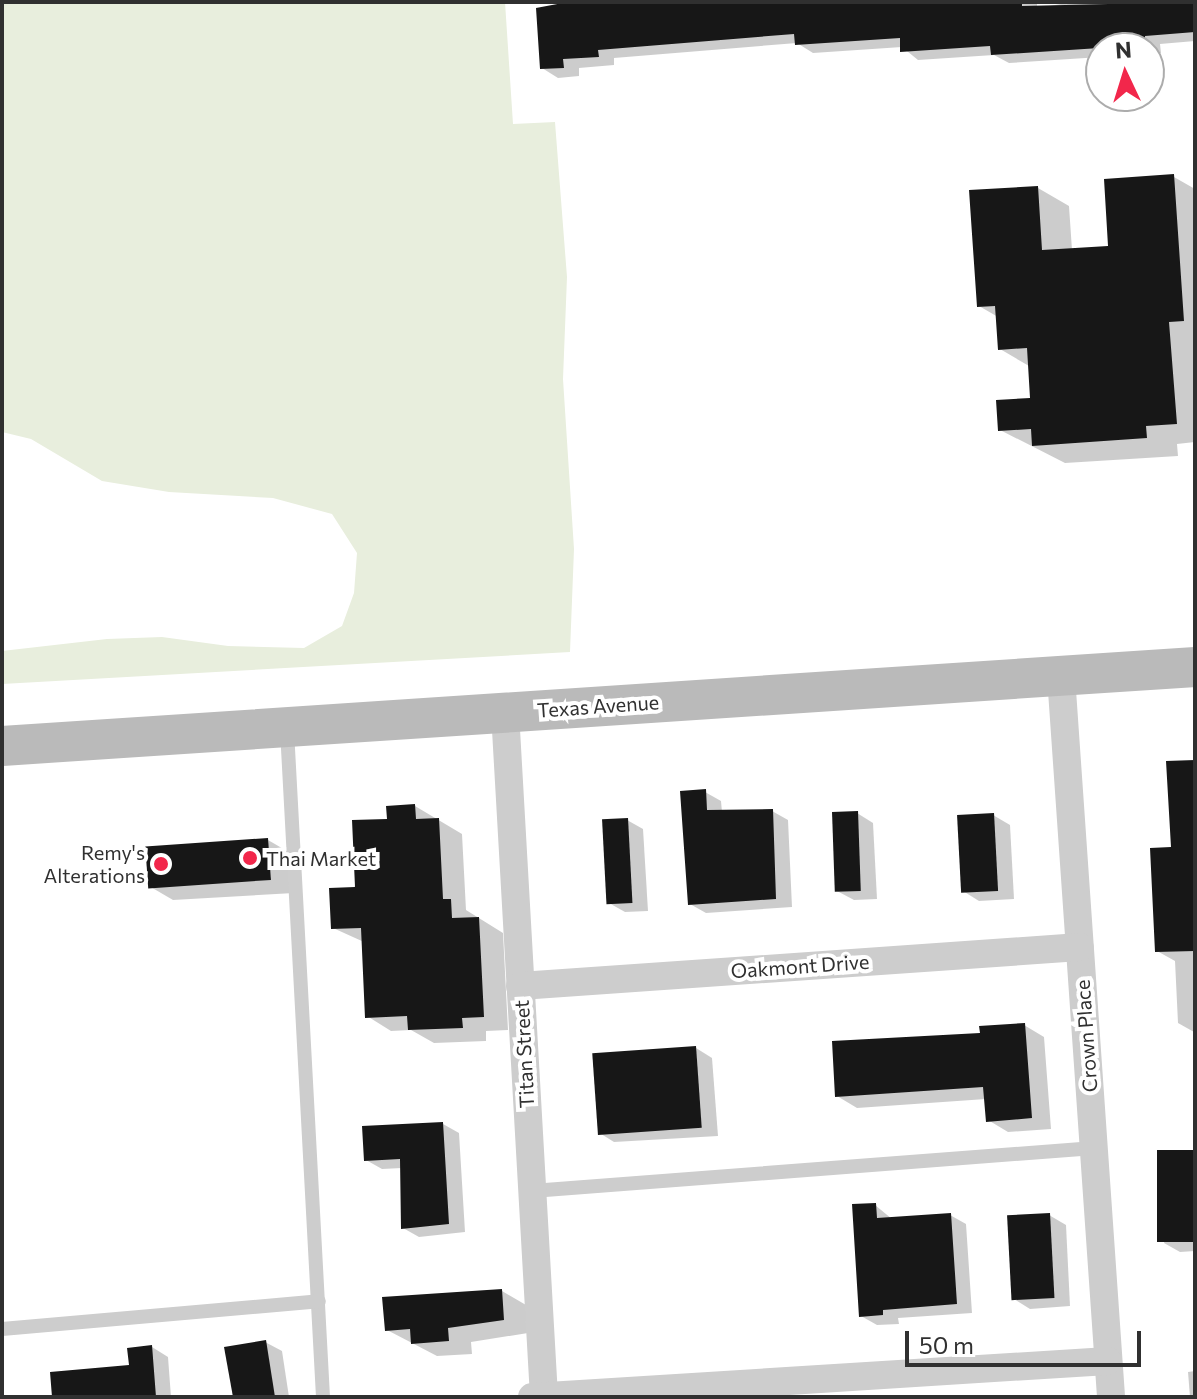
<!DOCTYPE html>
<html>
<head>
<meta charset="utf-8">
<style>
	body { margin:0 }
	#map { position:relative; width:1197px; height:1399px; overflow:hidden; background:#fff; font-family:Commissioner,sans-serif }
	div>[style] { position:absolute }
	.green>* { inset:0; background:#e8eedd }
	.shadow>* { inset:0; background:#0003 }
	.building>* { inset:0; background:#171717; transform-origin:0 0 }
	.lane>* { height:14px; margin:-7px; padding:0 7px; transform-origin:7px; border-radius:7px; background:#cdcdcd }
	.street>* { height:28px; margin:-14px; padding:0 14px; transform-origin:14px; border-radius:14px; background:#cdcdcd }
	.secondary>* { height:40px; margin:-20px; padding:0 20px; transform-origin:20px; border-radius:20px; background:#bababa }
	.dots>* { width:22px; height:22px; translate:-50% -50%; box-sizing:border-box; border:4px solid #fff; border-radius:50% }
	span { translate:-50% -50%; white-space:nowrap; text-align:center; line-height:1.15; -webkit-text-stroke:8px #fff; paint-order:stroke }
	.street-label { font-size:20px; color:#303030 }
	.poi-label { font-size:20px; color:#303030 }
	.right { translate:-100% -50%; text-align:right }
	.left { translate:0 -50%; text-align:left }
	.frame { position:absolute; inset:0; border:4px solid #303030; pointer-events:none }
	.north { position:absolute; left:1085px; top:32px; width:80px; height:80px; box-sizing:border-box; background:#fff; border:2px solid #acacac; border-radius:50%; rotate:356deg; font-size:22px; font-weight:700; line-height:32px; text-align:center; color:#303030 }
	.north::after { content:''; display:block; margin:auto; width:28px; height:36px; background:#f2274b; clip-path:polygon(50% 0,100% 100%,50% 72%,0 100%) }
	.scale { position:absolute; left:905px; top:1331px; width:236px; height:36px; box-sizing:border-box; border:4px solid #303030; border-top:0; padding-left:10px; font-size:24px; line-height:28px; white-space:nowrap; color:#303030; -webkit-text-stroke:6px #fff; paint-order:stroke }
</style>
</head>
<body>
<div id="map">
	<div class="green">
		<i style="clip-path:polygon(2px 2px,505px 2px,513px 124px,555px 122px,567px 277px,563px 379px,574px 549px,570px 652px,2px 684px,2px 651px,107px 639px,162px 637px,228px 646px,304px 648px,342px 626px,354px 593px,357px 553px,332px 514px,273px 498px,169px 492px,102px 481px,31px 439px,2px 432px)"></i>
	</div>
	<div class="shadow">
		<i style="clip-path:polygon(570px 2px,1037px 2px,1037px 8px,1073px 2px,1195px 2px,1195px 41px,1160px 44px,1161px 53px,1149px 54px,1149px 48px,1101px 48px,1101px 57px,1009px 63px,994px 55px,918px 60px,902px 47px,813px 53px,797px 43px,614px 58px,614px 65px,579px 68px,579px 76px,558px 78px,542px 68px)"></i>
		<i style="clip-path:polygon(1174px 177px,1195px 189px,1195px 442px,1177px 444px,1178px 456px,1065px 463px,1000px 430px,1032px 400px,1029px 366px,1000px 349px,998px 317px,979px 306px,1038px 188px,1069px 206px,1072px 250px,1111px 248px)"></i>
		<i style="clip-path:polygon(1195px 762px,1195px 1032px,1194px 1032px,1178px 1023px,1175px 961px,1157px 951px,1173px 849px)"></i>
		<i style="clip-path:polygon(705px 792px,721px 801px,722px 812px,772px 811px,788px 820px,792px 907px,706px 913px,690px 904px)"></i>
		<i style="clip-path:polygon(415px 806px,462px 834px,466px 910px,503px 933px,508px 1030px,486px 1031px,486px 1041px,434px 1043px,411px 1030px,391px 1031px,367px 1016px,364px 942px,333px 928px,389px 820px)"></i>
		<i style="clip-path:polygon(857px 813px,873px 823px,877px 899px,854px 900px,837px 891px)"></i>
		<i style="clip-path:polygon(993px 815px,1010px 825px,1014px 899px,979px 901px,963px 891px)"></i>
		<i style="clip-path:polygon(627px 820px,643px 829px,648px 911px,625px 912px,609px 903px)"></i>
		<i style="clip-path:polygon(268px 840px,292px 854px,294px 893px,173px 900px,149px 886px)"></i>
		<i style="clip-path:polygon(1024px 1025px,1044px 1037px,1051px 1129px,1008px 1132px,988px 1120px,986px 1099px,857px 1108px,837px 1096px,982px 1035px)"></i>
		<i style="clip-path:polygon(696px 1048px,712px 1058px,718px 1136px,614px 1142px,598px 1132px)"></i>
		<i style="clip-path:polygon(443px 1124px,459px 1133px,465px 1232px,419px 1237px,403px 1228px,402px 1168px,382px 1169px,366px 1160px)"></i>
		<i style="clip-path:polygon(1195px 1152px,1195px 1251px,1180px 1252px,1164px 1243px)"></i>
		<i style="clip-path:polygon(875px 1205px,892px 1219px,950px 1215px,966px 1224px,972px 1313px,898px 1318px,899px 1324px,877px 1325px,861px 1316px)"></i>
		<i style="clip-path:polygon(1049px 1215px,1066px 1225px,1070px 1306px,1030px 1309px,1014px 1299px)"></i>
		<i style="clip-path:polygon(502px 1291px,526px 1305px,528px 1333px,471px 1342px,472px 1354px,437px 1356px,387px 1330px)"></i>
		<i style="clip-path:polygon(265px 1342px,282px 1351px,289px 1397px,235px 1397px)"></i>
		<i style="clip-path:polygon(152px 1347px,168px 1357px,171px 1397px,54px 1397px,131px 1367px)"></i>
		<i style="clip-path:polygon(1195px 1371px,1195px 1397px,1190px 1397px,1188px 1372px)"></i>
	</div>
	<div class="building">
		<i style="clip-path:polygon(568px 2px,1022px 2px,1022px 6px,1195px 2px,1195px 32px,1145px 36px,1145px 45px,991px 55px,990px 46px,900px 52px,900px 38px,795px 45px,794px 34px,598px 50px,599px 57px,563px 59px,564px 68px,540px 69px,536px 8px)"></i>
		<i style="clip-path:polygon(1174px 174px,1184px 321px,1169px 322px,1177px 424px,1146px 426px,1147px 438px,1032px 446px,1031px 429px,998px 431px,996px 400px,1030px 398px,1027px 348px,998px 350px,995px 306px,977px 307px,969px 190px,1038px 186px,1042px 250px,1108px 246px,1104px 179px)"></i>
		<i style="clip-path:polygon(1195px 760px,1195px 951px,1155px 952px,1150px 848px,1171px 847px,1166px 761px)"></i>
		<i style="clip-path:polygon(706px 789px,707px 810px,773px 809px,776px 899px,688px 905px,680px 791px)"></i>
		<i style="clip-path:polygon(415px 804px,416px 819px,439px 818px,443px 899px,451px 899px,452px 918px,479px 917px,484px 1017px,462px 1018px,463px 1028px,408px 1030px,407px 1016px,365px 1018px,361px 928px,331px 929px,329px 888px,355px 887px,352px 820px,387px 819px,386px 806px)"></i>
		<i style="left:858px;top:811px;width:80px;height:26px;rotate:88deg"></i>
		<i style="left:994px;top:813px;width:78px;height:37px;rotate:87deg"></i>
		<i style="left:628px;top:818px;width:85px;height:26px;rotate:87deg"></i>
		<i style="left:268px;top:838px;width:42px;height:123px;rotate:86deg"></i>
		<i style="clip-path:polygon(1025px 1023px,1032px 1118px,986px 1122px,983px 1087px,835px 1097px,832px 1041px,980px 1033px,979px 1026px)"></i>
		<i style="left:696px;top:1046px;width:82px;height:104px;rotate:86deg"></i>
		<i style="clip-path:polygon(443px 1122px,449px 1224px,401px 1229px,400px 1159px,364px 1161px,362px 1126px)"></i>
		<i style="left:1195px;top:1150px;width:92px;height:38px;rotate:90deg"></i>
		<i style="clip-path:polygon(876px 1203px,877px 1218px,951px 1213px,957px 1304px,883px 1310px,883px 1315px,859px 1317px,852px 1204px)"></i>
		<i style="left:1050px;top:1213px;width:85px;height:43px;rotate:87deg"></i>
		<i style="clip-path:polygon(502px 1289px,504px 1320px,448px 1328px,449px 1341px,411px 1344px,410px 1329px,385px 1331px,382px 1297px)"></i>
		<i style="clip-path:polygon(266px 1340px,275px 1397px,233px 1397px,224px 1347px)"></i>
		<i style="clip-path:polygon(152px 1345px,156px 1397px,52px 1397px,50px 1372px,129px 1365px,127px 1348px)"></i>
	</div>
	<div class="lane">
		<i style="left:287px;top:730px;width:668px;rotate:86.91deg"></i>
		<i style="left:532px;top:1191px;width:564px;rotate:-4.38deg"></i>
		<i style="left:2px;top:1329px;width:318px;rotate:-5deg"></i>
	</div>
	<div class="street">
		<i style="left:1061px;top:676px;width:723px;rotate:86.03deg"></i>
		<i style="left:505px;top:712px;width:685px;rotate:86.74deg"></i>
		<i style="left:520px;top:986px;width:561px;rotate:-3.98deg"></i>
		<i style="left:532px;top:1397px;width:577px;rotate:-3.58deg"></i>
	</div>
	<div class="secondary">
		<i style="left:2px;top:746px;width:1196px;rotate:-3.79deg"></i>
	</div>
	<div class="dots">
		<i style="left:250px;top:858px;background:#f2274b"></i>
		<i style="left:161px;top:864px;background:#f2274b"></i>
	</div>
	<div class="street-label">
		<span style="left:598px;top:706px;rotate:-4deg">Texas Avenue</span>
		<span style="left:800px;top:966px;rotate:-4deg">Oakmont Drive</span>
		<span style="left:1086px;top:1036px;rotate:-94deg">Crown Place</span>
		<span style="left:524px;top:1054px;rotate:-93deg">Titan Street</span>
	</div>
	<div class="poi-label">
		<span class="right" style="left:145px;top:864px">Remy's<br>Alterations</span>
		<span class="left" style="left:266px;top:858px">Thai Market</span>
	</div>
	<div class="frame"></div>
	<div class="north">N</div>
	<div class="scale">50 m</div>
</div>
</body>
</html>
